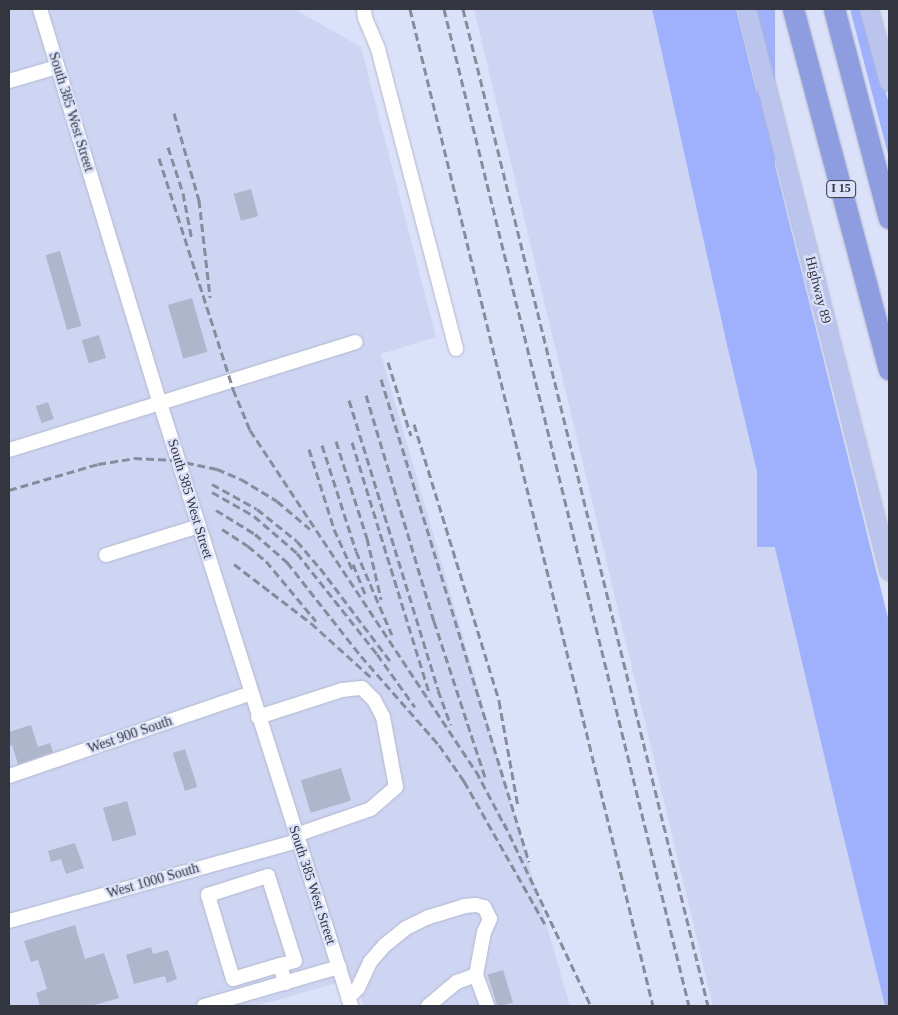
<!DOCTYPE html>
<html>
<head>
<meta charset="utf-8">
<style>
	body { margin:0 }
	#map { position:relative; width:898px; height:1015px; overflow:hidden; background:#dbe1f8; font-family:"Times New Roman",serif }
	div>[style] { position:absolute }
	.built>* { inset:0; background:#cdd5f3 }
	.green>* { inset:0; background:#9fb1fd; transform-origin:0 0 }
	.building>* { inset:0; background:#afb5cb; transform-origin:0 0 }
	.roads { filter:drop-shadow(0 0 1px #b1b7cd) drop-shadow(0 0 1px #b1b7cd) }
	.minor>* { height:14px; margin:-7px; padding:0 7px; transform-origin:7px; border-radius:7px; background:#fff }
	.major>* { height:18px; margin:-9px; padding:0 9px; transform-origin:9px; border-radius:9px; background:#bbc4ec }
	.highway>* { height:21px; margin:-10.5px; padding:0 10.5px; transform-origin:10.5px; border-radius:10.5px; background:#8d9de0 }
	.rail>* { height:3px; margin-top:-1.5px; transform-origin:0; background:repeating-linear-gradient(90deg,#878c9b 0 8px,transparent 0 12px) }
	span { translate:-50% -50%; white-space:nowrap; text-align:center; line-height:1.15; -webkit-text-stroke:4.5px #dbe1f8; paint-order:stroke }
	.shield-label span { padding:1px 4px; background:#dbe1f8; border:1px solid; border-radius:4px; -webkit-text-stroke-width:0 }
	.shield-label { font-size:12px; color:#33363e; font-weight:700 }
	.street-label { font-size:14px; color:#33363e }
	.frame { position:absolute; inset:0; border:10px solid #33363e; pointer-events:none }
</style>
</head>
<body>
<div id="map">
	<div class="built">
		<i style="clip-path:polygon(9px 9px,294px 9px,361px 47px,436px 337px,381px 354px,570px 1006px,364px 1006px,355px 978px,256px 1006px,9px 1006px)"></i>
		<i style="clip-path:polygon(474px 9px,652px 9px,727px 345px,885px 1006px,713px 1006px)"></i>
	</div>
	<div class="green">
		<i style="clip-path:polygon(652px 9px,736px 9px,889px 622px,889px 1006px,885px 1006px,838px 814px,727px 345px)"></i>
		<i style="left:757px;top:9px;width:18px;height:538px"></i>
		<i style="clip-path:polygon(850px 9px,862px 9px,889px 104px,889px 158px)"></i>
	</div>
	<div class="building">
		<i style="left:251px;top:189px;width:28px;height:18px;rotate:75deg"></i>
		<i style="left:60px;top:251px;width:78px;height:15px;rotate:74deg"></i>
		<i style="left:192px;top:298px;width:56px;height:25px;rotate:74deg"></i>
		<i style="left:99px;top:335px;width:24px;height:18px;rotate:73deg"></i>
		<i style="left:48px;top:402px;width:18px;height:13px;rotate:71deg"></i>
		<i style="clip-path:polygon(31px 725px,38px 747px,50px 743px,53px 752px,18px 764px,12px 745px,9px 746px,9px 732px)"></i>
		<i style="left:185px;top:749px;width:40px;height:13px;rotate:72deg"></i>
		<i style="left:341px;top:768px;width:34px;height:42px;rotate:73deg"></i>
		<i style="left:127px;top:801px;width:35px;height:25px;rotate:74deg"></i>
		<i style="clip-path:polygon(75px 843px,84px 868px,66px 874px,61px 859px,51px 862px,48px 851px)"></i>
		<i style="clip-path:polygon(75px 925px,85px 959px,104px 953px,119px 998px,91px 1006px,40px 1006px,36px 993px,47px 989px,38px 960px,31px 962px,24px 941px)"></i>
		<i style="clip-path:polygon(151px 947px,153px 954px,168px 950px,177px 979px,167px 983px,165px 976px,134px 984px,126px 955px)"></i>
		<i style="left:503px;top:970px;width:34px;height:16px;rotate:73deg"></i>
	</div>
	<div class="roads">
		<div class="minor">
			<i style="left:40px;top:9px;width:412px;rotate:73.1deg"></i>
			<i style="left:160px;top:403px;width:633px;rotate:72.42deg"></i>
			<i style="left:364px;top:9px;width:9px;rotate:84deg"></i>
			<i style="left:365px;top:18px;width:34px;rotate:67deg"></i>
			<i style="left:378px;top:49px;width:310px;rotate:75.4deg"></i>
			<i style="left:9px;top:81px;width:50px;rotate:-16.3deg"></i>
			<i style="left:9px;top:450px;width:363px;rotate:-17.3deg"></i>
			<i style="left:106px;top:555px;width:97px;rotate:-17.3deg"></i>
			<i style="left:258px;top:717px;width:88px;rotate:-17.8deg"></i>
			<i style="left:342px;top:690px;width:20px;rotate:-6deg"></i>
			<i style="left:362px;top:688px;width:17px;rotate:45deg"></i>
			<i style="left:374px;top:700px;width:19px;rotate:62deg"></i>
			<i style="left:383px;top:717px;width:71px;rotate:79.5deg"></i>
			<i style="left:396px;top:787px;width:33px;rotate:139deg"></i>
			<i style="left:371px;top:809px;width:79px;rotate:160.9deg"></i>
			<i style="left:9px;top:776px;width:256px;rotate:-18.9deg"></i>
			<i style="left:9px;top:921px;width:300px;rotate:-15.5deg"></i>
			<i style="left:280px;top:965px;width:49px;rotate:163.4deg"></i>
			<i style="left:233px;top:979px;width:88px;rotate:-106.6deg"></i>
			<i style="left:208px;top:895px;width:63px;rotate:-17.6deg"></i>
			<i style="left:268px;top:876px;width:89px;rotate:72.4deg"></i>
			<i style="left:295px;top:961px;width:16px;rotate:165deg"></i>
			<i style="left:280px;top:965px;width:19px;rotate:74deg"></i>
			<i style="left:348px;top:998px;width:14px;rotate:-45deg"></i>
			<i style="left:358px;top:988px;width:29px;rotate:-65deg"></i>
			<i style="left:370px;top:962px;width:23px;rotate:-49deg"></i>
			<i style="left:385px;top:945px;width:27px;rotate:-39deg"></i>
			<i style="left:406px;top:928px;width:25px;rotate:-26deg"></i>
			<i style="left:429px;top:917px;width:37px;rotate:-17deg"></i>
			<i style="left:464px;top:906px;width:12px;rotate:-5deg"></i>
			<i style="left:476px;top:905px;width:8px;rotate:14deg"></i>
			<i style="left:484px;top:907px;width:13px;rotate:63deg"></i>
			<i style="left:490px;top:919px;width:14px;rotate:115deg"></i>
			<i style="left:484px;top:932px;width:44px;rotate:100.5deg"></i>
			<i style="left:476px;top:975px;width:33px;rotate:70deg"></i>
			<i style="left:204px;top:1006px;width:141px;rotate:-16.1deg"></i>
			<i style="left:428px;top:1006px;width:38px;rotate:-40deg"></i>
			<i style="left:457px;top:982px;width:20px;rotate:-20deg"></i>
		</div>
		<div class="major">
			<i style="left:747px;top:9px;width:580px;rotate:75.82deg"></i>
			<i style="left:869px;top:9px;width:76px;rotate:74.7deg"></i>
		</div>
		<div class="highway">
			<i style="left:793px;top:9px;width:373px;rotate:75.1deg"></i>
			<i style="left:834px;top:9px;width:216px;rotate:75.3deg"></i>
		</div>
	</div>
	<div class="rail">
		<i style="left:410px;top:9px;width:1026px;rotate:76.3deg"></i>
		<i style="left:444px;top:9px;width:1027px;rotate:76.19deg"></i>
		<i style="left:463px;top:9px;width:1027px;rotate:76.19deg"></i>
		<i style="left:174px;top:113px;width:91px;rotate:74deg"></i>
		<i style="left:199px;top:200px;width:98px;rotate:83.5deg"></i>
		<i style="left:168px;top:147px;width:48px;rotate:71.9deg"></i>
		<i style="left:183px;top:193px;width:48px;rotate:79.2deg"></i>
		<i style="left:159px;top:158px;width:243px;rotate:72.2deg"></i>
		<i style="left:233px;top:389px;width:44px;rotate:67.5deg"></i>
		<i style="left:250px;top:430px;width:409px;rotate:56.5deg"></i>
		<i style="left:476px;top:771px;width:64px;rotate:62.2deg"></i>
		<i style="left:388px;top:362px;width:77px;rotate:72.7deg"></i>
		<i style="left:381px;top:379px;width:505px;rotate:72.96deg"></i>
		<i style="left:366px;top:395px;width:236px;rotate:73.3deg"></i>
		<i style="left:434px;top:621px;width:164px;rotate:71.9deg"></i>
		<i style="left:349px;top:400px;width:303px;rotate:72.9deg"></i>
		<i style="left:438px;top:690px;width:37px;rotate:70deg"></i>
		<i style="left:414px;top:424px;width:290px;rotate:72.9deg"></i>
		<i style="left:499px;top:701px;width:108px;rotate:79.8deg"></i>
		<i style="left:336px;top:441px;width:102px;rotate:72.3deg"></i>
		<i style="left:367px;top:538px;width:63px;rotate:77.1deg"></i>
		<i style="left:352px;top:442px;width:262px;rotate:72.9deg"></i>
		<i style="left:322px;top:445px;width:111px;rotate:72.2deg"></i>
		<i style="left:356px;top:551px;width:91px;rotate:66.8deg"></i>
		<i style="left:309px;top:449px;width:84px;rotate:72.6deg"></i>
		<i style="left:334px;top:529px;width:46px;rotate:65.7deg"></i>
		<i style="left:212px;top:484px;width:51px;rotate:29.1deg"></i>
		<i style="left:257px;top:509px;width:51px;rotate:38.7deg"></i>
		<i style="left:297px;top:541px;width:35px;rotate:50deg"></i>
		<i style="left:320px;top:568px;width:116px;rotate:53deg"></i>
		<i style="left:9px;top:490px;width:93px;rotate:-16.3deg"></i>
		<i style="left:98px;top:464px;width:36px;rotate:-9deg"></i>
		<i style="left:134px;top:458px;width:40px;rotate:2.9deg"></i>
		<i style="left:174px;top:460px;width:44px;rotate:11.8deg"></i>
		<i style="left:217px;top:469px;width:26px;rotate:23deg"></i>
		<i style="left:241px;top:479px;width:42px;rotate:31.4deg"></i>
		<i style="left:277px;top:501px;width:43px;rotate:40.3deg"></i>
		<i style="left:212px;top:492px;width:48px;rotate:29.7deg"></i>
		<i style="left:254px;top:516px;width:57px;rotate:40.7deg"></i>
		<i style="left:297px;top:553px;width:129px;rotate:51.6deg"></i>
		<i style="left:377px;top:654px;width:65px;rotate:54.4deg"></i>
		<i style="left:216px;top:510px;width:46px;rotate:31.6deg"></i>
		<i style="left:255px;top:534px;width:43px;rotate:41.2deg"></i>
		<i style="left:287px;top:562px;width:120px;rotate:51.8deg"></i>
		<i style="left:361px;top:656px;width:118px;rotate:48.8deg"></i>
		<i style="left:439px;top:745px;width:44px;rotate:55.2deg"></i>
		<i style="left:464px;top:781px;width:164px;rotate:60.5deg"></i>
		<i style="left:222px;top:529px;width:31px;rotate:33deg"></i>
		<i style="left:248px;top:546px;width:23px;rotate:40deg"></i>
		<i style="left:266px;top:561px;width:78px;rotate:50.2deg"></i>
		<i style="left:234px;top:564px;width:97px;rotate:37.5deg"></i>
		<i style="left:311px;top:623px;width:84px;rotate:42.1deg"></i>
		<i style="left:353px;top:564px;width:35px;rotate:68deg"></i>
		<i style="left:504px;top:823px;width:203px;rotate:64.6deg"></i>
	</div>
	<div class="shield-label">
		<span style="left:841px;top:189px">I 15</span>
	</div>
	<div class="street-label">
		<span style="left:71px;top:112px;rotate:73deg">South 385 West Street</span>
		<span style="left:818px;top:290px;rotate:76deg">Highway 89</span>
		<span style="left:190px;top:499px;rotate:73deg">South 385 West Street</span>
		<span style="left:130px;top:735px;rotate:-19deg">West 900 South</span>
		<span style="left:153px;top:881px;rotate:-16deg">West 1000 South</span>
		<span style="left:312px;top:885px;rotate:72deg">South 385 West Street</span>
	</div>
	<div class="frame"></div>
</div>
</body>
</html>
